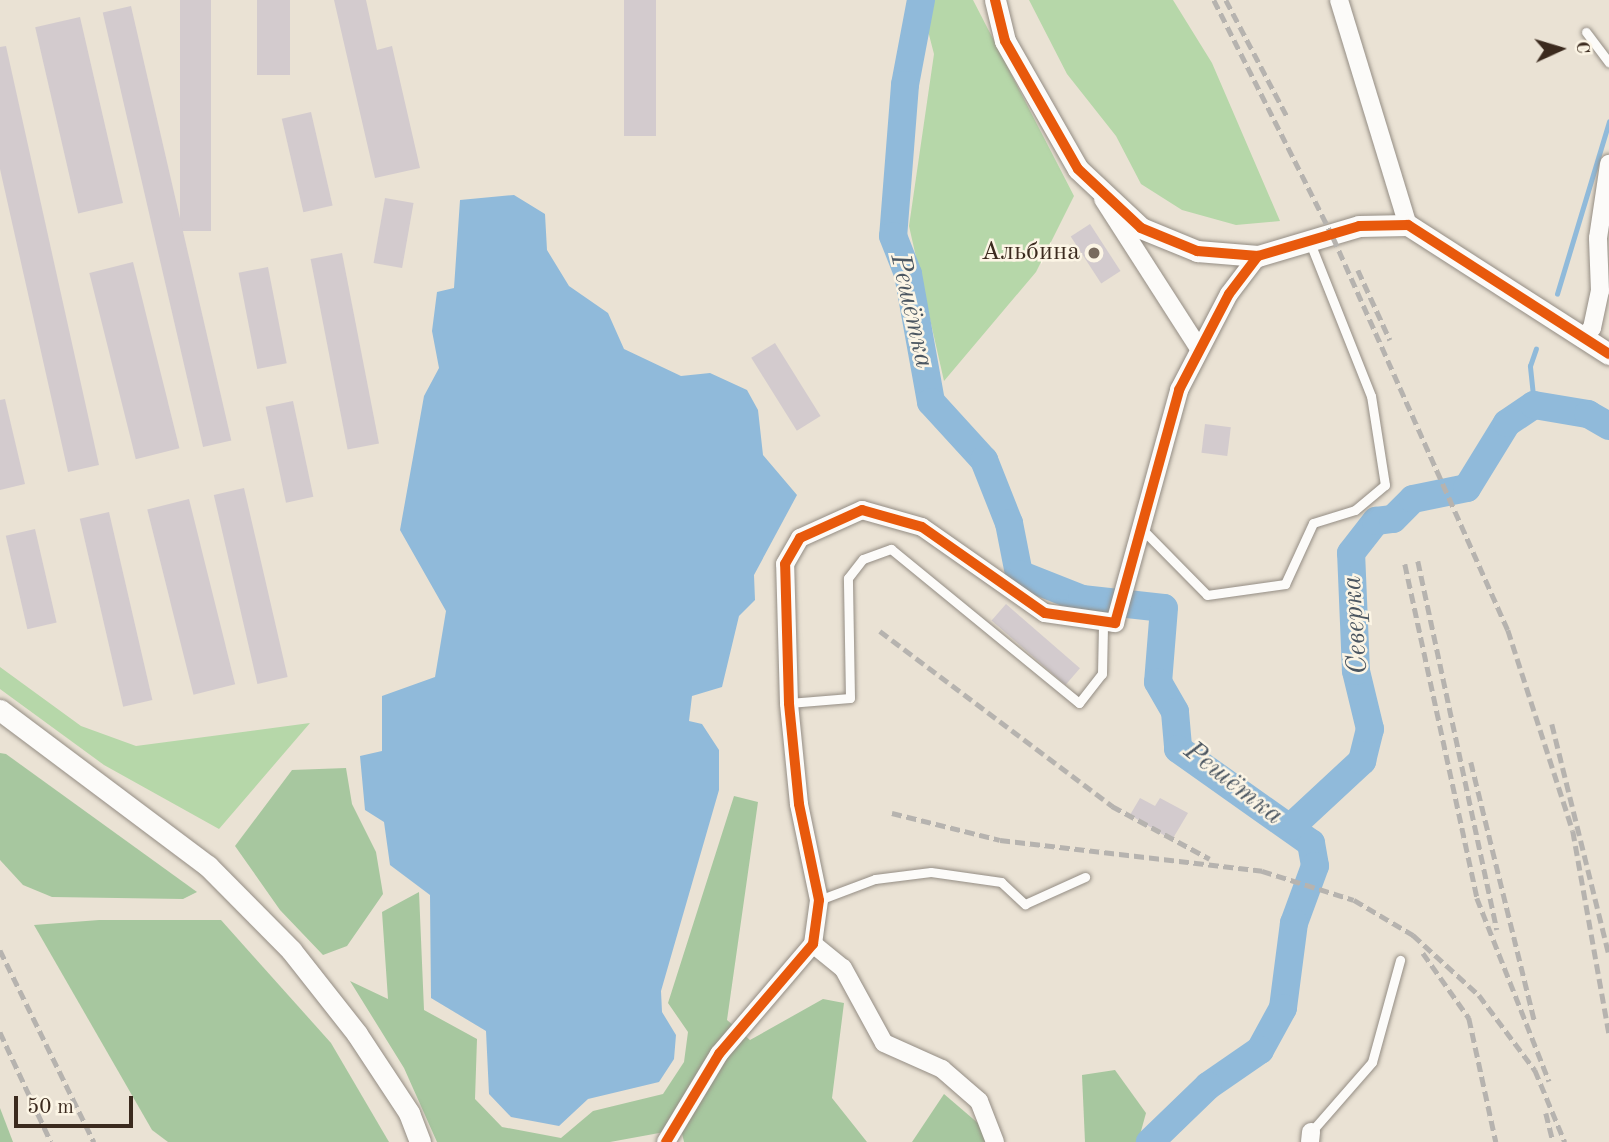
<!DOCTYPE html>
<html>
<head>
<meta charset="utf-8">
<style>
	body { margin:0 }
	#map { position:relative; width:1609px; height:1142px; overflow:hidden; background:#eae2d4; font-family:"Old Standard TT",serif }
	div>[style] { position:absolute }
	.green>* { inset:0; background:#b6d7a9 }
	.forest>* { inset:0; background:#a7c79f }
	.water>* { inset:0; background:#90bada }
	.stream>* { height:4.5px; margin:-2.25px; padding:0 2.25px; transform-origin:2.25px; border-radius:2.25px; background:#90bada }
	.river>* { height:28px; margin:-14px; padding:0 14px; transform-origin:14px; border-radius:14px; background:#90bada }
	.building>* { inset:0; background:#d3cbce; transform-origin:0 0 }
	.roads { filter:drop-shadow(0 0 2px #948d84) drop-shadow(0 0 2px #948d84) }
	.service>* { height:9px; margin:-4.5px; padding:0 4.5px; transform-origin:4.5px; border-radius:4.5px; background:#fcfbf9 }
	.minor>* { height:18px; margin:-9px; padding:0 9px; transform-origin:9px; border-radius:9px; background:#fcfbf9 }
	.tertiary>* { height:21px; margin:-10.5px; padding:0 10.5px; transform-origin:10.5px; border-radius:10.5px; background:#fcfbf9 }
	.rail>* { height:4.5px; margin-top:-2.25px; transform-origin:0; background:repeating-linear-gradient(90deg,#b6b3af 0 10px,transparent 0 15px) }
	.cycleway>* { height:10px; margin:-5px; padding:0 5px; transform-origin:5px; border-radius:5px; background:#e8590c }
	.dots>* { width:19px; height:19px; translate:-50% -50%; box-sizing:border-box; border:4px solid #fcf5e5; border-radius:50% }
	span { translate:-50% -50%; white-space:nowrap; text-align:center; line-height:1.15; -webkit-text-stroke:5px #fcf5e5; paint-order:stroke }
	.poi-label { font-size:26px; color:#3b2a1e }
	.right { translate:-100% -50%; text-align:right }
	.water-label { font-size:28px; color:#4b5661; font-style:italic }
	.north { position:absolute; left:1525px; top:14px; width:70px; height:70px; -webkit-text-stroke:5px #fcf5e5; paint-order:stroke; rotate:86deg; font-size:19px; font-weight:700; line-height:28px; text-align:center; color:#3b2a1e }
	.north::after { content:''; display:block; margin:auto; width:24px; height:32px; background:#3b2a1e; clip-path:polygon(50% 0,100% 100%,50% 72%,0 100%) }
	.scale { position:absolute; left:14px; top:1096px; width:119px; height:32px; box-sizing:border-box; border:4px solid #3b2a1e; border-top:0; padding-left:9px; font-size:21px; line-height:24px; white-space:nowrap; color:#3b2a1e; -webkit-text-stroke:5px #fcf5e5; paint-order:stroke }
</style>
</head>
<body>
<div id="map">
	<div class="green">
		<i style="clip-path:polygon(920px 0,973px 0,1074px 196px,1036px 272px,944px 381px,909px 226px,934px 54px)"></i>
		<i style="clip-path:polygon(1029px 0,1173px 0,1212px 63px,1280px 221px,1236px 225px,1182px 210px,1141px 184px,1116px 136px,1067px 74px)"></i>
		<i style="clip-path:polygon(0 667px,81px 726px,136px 746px,310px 723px,219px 829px,104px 765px,0 689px)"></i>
	</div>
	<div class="forest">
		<i style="clip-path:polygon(0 753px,6px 754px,197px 892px,183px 899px,52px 897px,23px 885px,0 860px)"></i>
		<i style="clip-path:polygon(346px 768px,352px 804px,376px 852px,383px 894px,347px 946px,323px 955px,280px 910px,235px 846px,292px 770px)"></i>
		<i style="clip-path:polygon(734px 796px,758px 802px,727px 1020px,750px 1040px,823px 999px,844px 1003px,832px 1098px,867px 1142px,684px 1142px,681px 1129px,610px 1142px,437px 1142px,404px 1068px,350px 981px,388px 999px,382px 912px,419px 892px,424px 1010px,477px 1039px,475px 1099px,502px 1127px,561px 1138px,593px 1111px,663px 1094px,684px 1062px,688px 1032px,668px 1003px)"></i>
		<i style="clip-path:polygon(99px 920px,221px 920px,331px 1043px,389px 1142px,168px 1142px,152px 1130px,34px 925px)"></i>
		<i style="clip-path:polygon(1115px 1070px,1146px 1113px,1138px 1142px,1085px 1142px,1082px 1075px)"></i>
		<i style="clip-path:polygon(944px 1094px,1000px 1142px,912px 1142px)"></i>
		<i style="clip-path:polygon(0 1108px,13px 1142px,0 1142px)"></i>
	</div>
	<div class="water">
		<i style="clip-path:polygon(514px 195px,545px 214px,547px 250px,569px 286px,608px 313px,624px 349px,681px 376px,710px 373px,747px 390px,758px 410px,763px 455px,797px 495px,754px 575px,755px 600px,739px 616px,722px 687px,692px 696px,689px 721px,702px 724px,719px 750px,719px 790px,661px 991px,662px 1012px,676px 1035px,674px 1059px,659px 1082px,588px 1099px,559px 1126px,511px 1117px,489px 1094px,486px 1031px,431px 998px,430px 895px,390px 865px,384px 822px,365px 810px,360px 756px,382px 751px,382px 696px,435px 677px,446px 611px,400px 530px,424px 396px,439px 368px,432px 331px,437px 292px,454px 288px,460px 200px)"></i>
	</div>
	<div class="stream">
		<i style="left:1557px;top:294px;width:180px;rotate:-73.2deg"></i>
		<i style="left:1534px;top:405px;width:39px;rotate:-96deg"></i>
		<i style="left:1530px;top:366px;width:18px;rotate:-71deg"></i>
	</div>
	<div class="river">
		<i style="left:921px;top:0;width:86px;rotate:100.7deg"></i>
		<i style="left:905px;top:85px;width:151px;rotate:94.5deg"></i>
		<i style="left:893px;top:236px;width:41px;rotate:68.5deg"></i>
		<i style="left:908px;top:274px;width:130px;rotate:79.8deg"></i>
		<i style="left:931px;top:402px;width:79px;rotate:47.6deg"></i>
		<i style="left:984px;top:460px;width:68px;rotate:68.4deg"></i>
		<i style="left:1009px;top:523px;width:52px;rotate:78.9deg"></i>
		<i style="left:1019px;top:574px;width:68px;rotate:21.6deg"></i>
		<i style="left:1082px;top:599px;width:82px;rotate:6.3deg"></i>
		<i style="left:1164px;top:608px;width:74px;rotate:94.6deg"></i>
		<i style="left:1158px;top:682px;width:34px;rotate:60deg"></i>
		<i style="left:1175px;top:712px;width:37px;rotate:85deg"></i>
		<i style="left:1178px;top:749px;width:163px;rotate:35.3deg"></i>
		<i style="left:1311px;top:843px;width:23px;rotate:80deg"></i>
		<i style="left:1315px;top:866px;width:61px;rotate:110.2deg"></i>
		<i style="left:1294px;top:923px;width:86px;rotate:97.4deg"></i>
		<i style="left:1283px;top:1008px;width:48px;rotate:118.7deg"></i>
		<i style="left:1260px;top:1050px;width:63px;rotate:145.3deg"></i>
		<i style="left:1208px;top:1086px;width:81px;rotate:136deg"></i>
		<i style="left:1292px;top:826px;width:96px;rotate:-42.9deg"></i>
		<i style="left:1362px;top:761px;width:33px;rotate:-76deg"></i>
		<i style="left:1370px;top:729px;width:60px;rotate:-103.6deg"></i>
		<i style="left:1356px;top:671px;width:118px;rotate:-92.4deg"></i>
		<i style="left:1351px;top:553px;width:41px;rotate:-52deg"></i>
		<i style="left:1376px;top:521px;width:17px;rotate:-7deg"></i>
		<i style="left:1393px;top:519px;width:28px;rotate:-45deg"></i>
		<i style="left:1413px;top:499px;width:55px;rotate:-11.5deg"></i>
		<i style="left:1467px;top:488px;width:76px;rotate:-58.4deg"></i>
		<i style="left:1507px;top:423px;width:32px;rotate:-34deg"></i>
		<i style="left:1534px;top:405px;width:55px;rotate:9.5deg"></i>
		<i style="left:1588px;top:414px;width:24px;rotate:30deg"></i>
	</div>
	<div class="building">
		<i style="left:180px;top:0;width:31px;height:231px"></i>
		<i style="left:257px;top:0;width:33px;height:75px"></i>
		<i style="clip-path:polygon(334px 0,366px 0,377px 50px,392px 46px,420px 168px,375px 178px)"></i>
		<i style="left:624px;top:0;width:32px;height:136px"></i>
		<i style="left:131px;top:6px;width:446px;height:29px;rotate:77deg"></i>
		<i style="left:80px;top:17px;width:191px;height:46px;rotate:77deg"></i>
		<i style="clip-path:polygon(6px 46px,99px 465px,68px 472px,0 169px,0 47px)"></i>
		<i style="left:311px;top:112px;width:96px;height:30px;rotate:77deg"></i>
		<i style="left:385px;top:198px;width:29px;height:66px;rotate:10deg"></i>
		<i style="left:1090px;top:224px;width:56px;height:23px;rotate:57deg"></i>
		<i style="left:342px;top:253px;width:194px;height:32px;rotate:79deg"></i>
		<i style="left:133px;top:262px;width:192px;height:45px;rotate:76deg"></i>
		<i style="left:268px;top:267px;width:98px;height:30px;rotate:79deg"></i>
		<i style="left:775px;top:343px;width:86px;height:28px;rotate:58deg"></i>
		<i style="clip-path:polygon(5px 399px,25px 484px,0 490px,0 400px)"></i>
		<i style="left:293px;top:401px;width:98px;height:28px;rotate:78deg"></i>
		<i style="left:1205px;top:424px;width:26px;height:29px;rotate:7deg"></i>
		<i style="left:244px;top:488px;width:194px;height:31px;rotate:77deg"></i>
		<i style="left:189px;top:499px;width:191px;height:43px;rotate:76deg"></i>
		<i style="left:109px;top:512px;width:193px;height:30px;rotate:77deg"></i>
		<i style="left:35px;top:529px;width:96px;height:30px;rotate:77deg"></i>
		<i style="left:1006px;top:604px;width:98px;height:22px;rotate:41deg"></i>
		<i style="clip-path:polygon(1140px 798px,1155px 806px,1160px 798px,1188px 813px,1172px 840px,1130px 815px)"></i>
	</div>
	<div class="roads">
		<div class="service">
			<i style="left:1586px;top:32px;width:38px;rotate:53deg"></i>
			<i style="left:1140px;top:527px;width:95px;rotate:45.4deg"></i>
			<i style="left:1207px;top:595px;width:79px;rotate:-8deg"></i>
			<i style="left:1285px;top:584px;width:67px;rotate:-65.3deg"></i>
			<i style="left:1313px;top:523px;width:44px;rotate:-17.2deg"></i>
			<i style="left:1355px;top:510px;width:39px;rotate:-40deg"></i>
			<i style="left:1385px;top:485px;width:90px;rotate:-98.9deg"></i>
			<i style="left:1371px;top:396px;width:162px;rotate:-111.7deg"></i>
			<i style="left:789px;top:703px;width:61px;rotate:-4.7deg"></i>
			<i style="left:850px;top:698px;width:120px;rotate:-91deg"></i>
			<i style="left:848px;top:578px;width:24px;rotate:-52deg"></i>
			<i style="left:863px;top:559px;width:30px;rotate:-20deg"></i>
			<i style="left:891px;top:549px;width:243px;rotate:39.3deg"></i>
			<i style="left:1079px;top:703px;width:37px;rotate:-52deg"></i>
			<i style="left:1102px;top:674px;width:48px;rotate:-88.8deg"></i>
			<i style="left:819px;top:900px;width:60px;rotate:-20.6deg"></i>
			<i style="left:875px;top:879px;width:56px;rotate:-7.1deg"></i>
			<i style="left:931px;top:872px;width:71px;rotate:8.1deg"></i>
			<i style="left:1001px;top:882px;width:33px;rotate:43deg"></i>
			<i style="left:1025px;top:904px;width:66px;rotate:-24.2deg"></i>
			<i style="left:1311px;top:1132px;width:93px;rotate:-48.9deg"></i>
			<i style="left:1372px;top:1062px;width:106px;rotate:-74.6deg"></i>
		</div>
		<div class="minor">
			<i style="left:1339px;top:0;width:235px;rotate:73deg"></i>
			<i style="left:1103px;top:199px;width:176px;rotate:57.3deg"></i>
			<i style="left:1583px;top:339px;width:14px;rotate:-51deg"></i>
			<i style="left:1592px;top:328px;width:38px;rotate:-78deg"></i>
			<i style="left:1600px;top:291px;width:53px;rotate:-92.2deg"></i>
			<i style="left:1598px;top:238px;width:75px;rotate:-81.5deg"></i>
			<i style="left:813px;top:944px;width:38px;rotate:39deg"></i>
			<i style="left:843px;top:968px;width:85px;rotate:61.3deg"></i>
			<i style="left:884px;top:1043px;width:64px;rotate:24.1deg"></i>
			<i style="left:942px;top:1069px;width:49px;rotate:40.9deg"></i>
			<i style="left:979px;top:1101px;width:44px;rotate:68.7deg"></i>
			<i style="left:666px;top:1142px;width:103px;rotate:-58.9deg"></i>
			<i style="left:719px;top:1054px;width:145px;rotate:-49.5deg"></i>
			<i style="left:813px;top:944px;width:44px;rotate:-82.2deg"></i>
			<i style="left:819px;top:900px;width:98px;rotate:-101.8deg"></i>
			<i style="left:799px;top:804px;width:101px;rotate:-95.7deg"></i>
			<i style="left:789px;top:703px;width:139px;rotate:-91.6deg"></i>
			<i style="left:785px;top:564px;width:30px;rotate:-60deg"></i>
			<i style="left:800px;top:538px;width:68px;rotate:-24.3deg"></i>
			<i style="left:862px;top:510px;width:62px;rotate:15.8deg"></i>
			<i style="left:922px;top:527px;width:150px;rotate:35deg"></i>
			<i style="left:1045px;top:613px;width:71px;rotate:8.1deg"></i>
			<i style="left:1115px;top:623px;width:242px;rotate:-74.6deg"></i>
			<i style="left:1179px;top:390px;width:108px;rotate:-62.5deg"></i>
			<i style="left:1229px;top:294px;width:48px;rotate:-52.7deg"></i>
			<i style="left:1310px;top:1142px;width:10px;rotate:-84deg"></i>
		</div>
		<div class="tertiary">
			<i style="left:995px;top:0;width:42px;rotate:76.3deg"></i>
			<i style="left:1005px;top:41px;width:147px;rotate:60.3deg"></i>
			<i style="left:1078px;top:169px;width:86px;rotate:43.1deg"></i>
			<i style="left:1141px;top:228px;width:61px;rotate:22.3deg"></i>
			<i style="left:1197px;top:251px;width:61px;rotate:4.7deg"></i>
			<i style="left:1258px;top:256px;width:105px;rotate:-16.5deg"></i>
			<i style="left:1359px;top:226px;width:49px;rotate:-1.2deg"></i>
			<i style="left:1408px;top:225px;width:239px;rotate:32.7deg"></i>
			<i style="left:0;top:710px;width:260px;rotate:36.9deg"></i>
			<i style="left:208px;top:866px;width:118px;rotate:45.3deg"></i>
			<i style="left:291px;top:950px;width:107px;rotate:51.8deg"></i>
			<i style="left:357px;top:1034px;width:95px;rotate:56.6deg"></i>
			<i style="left:409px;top:1113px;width:31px;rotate:69deg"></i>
		</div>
	</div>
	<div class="rail">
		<i style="left:1214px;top:0;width:265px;rotate:63.3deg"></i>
		<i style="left:1333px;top:237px;width:430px;rotate:66deg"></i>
		<i style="left:1508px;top:630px;width:211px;rotate:72.1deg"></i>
		<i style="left:1573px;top:831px;width:205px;rotate:79.9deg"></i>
		<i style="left:1226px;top:0;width:133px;rotate:62.3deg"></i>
		<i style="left:1358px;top:270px;width:77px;rotate:65.4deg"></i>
		<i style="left:1418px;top:561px;width:377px;rotate:77.9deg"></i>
		<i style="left:1405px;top:564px;width:342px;rotate:77.8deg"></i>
		<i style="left:1477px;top:898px;width:197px;rotate:68.5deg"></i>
		<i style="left:880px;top:631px;width:291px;rotate:37deg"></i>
		<i style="left:1112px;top:806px;width:111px;rotate:28.4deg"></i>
		<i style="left:1552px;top:724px;width:237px;rotate:76.1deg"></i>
		<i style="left:1471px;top:762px;width:269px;rotate:76.2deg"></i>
		<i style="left:892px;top:813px;width:111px;rotate:14deg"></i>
		<i style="left:1000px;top:840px;width:264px;rotate:6.7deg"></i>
		<i style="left:1262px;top:871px;width:96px;rotate:17.5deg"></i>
		<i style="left:1354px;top:900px;width:69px;rotate:30.7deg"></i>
		<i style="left:1413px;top:935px;width:89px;rotate:42.3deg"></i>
		<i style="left:1479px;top:995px;width:94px;rotate:53.3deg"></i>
		<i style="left:1535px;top:1070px;width:78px;rotate:67.4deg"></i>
		<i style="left:0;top:950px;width:214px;rotate:63.9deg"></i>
		<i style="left:1423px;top:953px;width:80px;rotate:54.7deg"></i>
		<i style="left:1469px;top:1018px;width:127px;rotate:77.7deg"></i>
		<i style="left:0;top:1032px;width:121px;rotate:65.1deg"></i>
		<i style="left:1546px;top:1113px;width:30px;rotate:76deg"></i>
	</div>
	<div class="cycleway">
		<i style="left:995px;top:0;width:42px;rotate:76.3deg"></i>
		<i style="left:1005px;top:41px;width:147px;rotate:60.3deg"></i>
		<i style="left:1078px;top:169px;width:86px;rotate:43.1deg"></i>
		<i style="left:1141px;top:228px;width:61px;rotate:22.3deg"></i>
		<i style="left:1197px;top:251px;width:61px;rotate:4.7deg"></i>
		<i style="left:1258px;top:256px;width:105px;rotate:-16.5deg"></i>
		<i style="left:1359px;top:226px;width:49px;rotate:-1.2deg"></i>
		<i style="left:1408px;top:225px;width:239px;rotate:32.7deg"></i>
		<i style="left:666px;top:1142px;width:103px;rotate:-58.9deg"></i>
		<i style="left:719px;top:1054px;width:145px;rotate:-49.5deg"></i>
		<i style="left:813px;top:944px;width:44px;rotate:-82.2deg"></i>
		<i style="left:819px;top:900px;width:98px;rotate:-101.8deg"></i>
		<i style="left:799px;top:804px;width:101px;rotate:-95.7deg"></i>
		<i style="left:789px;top:703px;width:139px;rotate:-91.6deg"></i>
		<i style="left:785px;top:564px;width:30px;rotate:-60deg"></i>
		<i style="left:800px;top:538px;width:68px;rotate:-24.3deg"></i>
		<i style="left:862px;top:510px;width:62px;rotate:15.8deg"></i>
		<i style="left:922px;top:527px;width:150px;rotate:35deg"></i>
		<i style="left:1045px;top:613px;width:71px;rotate:8.1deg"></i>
		<i style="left:1115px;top:623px;width:242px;rotate:-74.6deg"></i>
		<i style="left:1179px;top:390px;width:108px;rotate:-62.5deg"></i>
		<i style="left:1229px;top:294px;width:48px;rotate:-52.7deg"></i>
	</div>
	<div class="dots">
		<i style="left:1094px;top:253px;background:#786a5e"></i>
	</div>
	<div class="poi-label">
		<span class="right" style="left:1080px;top:253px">Альбина</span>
	</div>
	<div class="water-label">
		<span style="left:911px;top:311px;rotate:77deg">Решётка</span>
		<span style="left:1356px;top:625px;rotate:-94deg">Северка</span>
		<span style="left:1233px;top:784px;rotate:38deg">Решётка</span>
	</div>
	<div class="north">С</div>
	<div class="scale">50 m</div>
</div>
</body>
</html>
